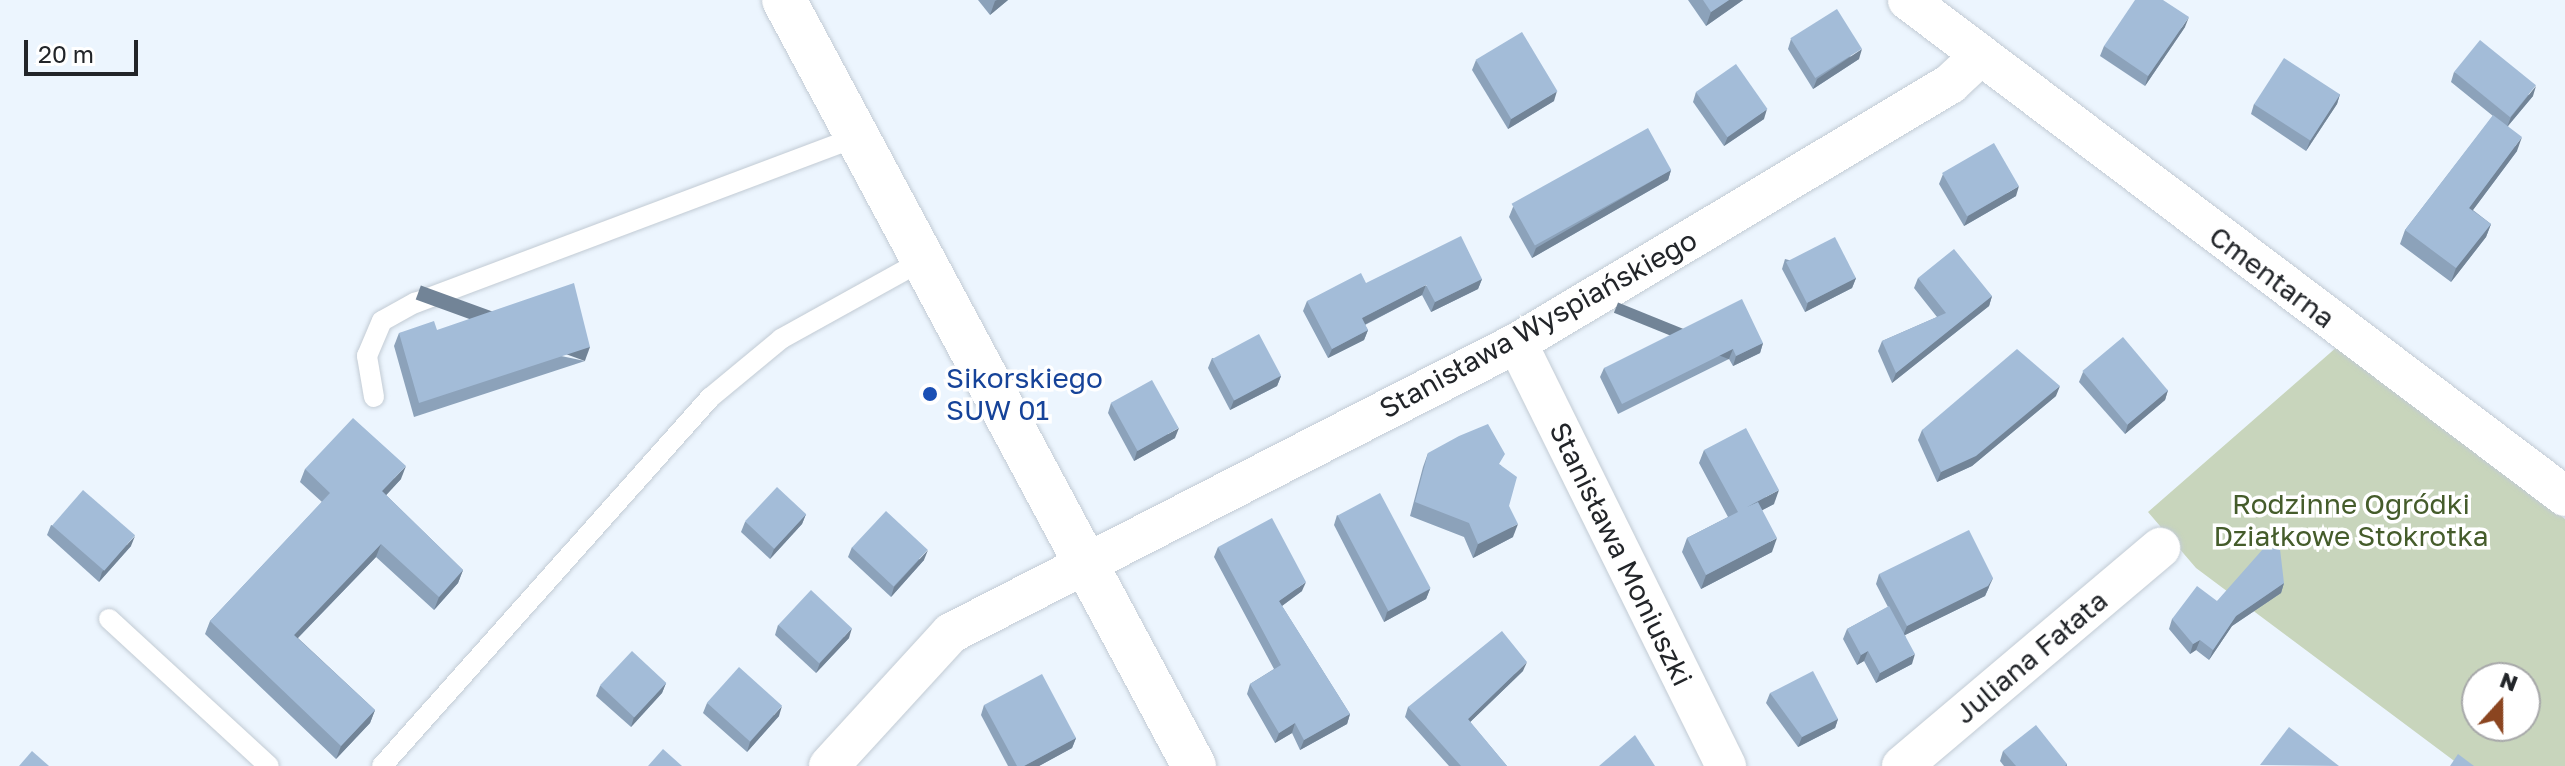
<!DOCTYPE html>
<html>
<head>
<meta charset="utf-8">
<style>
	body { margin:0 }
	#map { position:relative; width:2565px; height:766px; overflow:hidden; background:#ecf5fe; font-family:"Golos Text",sans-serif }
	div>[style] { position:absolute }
	.green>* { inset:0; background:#c8d5bc }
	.roads { filter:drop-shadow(0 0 2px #c2cbd4) drop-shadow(0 0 2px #c2cbd4) }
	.service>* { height:20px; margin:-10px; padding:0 10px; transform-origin:10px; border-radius:10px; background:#fff }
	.minor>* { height:40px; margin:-20px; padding:0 20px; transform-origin:20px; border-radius:20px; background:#fff }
	.tertiary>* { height:44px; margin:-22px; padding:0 22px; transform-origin:22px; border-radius:22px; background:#fff }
	.wall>* { inset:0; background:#8ca2ba }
	.shaded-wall>* { inset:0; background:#728497; transform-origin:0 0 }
	.building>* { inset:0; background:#a3bcd8; transform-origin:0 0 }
	.dots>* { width:22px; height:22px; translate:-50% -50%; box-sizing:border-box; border:4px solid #fff; border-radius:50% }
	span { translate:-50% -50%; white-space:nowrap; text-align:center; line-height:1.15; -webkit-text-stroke:7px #fff; paint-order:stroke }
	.street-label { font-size:28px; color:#222529 }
	.transit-label { font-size:28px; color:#164399 }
	.left { translate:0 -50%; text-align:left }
	.park-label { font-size:28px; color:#455c2b }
	.north { position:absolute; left:2461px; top:662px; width:80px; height:80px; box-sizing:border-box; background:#fff; border:2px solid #a7a8a9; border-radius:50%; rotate:21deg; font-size:22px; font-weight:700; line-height:32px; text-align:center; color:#222529 }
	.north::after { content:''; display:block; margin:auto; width:28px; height:36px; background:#8b4520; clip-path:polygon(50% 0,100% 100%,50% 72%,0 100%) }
	.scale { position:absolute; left:24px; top:40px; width:114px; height:36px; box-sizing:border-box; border:4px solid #222529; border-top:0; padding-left:10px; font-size:24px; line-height:28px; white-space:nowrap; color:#222529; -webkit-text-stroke:6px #fff; paint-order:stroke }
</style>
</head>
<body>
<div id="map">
	<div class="green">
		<i style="clip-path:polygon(evenodd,2338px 346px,2565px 519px,2565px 766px,2461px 766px,2196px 568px,2148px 512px,2338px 346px,2477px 678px,2525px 678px,2525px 726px,2477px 726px,2477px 678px)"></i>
	</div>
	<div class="roads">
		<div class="service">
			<i style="left:374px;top:397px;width:42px;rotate:-99.7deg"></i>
			<i style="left:367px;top:356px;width:38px;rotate:-67deg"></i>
			<i style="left:382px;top:321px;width:38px;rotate:-29deg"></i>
			<i style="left:415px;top:303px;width:472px;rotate:-20.6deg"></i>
			<i style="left:109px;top:619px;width:217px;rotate:42.6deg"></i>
			<i style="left:382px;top:766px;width:494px;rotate:-48.3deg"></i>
			<i style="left:711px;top:397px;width:91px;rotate:-39.6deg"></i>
			<i style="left:781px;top:339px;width:161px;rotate:-29deg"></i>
		</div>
		<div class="minor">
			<i style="left:1908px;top:0;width:823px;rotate:37.05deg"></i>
			<i style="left:1517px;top:343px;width:472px;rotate:63.7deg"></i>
			<i style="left:829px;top:766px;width:180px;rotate:-47.5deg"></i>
			<i style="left:951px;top:633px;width:636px;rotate:-27.13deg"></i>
			<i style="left:1517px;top:343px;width:505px;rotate:-30.89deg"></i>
			<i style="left:1950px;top:84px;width:40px;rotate:-43deg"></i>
			<i style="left:1902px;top:766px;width:338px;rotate:-40.2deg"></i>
		</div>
		<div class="tertiary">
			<i style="left:784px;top:0;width:869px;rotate:61.84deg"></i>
		</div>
	</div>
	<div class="wall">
		<i style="clip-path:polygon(978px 0,1008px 0,990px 15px)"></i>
		<i style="clip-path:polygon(1688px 0,1743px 0,1706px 26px)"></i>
		<i style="clip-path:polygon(2185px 27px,2145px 86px,2100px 56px,2104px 46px)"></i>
		<i style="clip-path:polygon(1791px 39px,1859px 59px,1813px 89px,1788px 49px)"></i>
		<i style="clip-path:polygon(1476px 60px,1554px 101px,1508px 129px,1472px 70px)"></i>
		<i style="clip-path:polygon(2454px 72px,2533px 96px,2508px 126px,2517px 151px,2473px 210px,2491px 224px,2486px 237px,2451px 282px,2400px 244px,2405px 230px,2493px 116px,2451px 82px)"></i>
		<i style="clip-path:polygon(1696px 92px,1764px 119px,1724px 146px,1693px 102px)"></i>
		<i style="clip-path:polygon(2340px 94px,2337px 104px,2306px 151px,2251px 114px,2254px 104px)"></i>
		<i style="clip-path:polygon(1671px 170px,1668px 180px,1532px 258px,1509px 217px,1513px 207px)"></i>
		<i style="clip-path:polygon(1943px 174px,2016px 196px,1964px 226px,1939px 184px)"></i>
		<i style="clip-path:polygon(1785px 259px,1856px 278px,1852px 288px,1805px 312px,1782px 269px)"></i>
		<i style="clip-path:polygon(1918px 278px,1992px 296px,1989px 306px,1892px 383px,1878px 351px,1882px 341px,1937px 317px,1914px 288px)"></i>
		<i style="clip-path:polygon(1482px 279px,1478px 289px,1431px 312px,1422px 295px,1365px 325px,1368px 330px,1364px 340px,1328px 358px,1303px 311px,1307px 301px)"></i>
		<i style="clip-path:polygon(437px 330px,585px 361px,414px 417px,394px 346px,399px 333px)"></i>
		<i style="clip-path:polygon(1763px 343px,1760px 353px,1733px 366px,1729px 359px,1618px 414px,1600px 377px,1604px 368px)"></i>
		<i style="clip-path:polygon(1212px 358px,1281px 376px,1277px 386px,1230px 410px,1208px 368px)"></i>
		<i style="clip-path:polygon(2083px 372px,2168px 390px,2165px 400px,2125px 434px,2079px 382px)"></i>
		<i style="clip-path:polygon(2056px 396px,1972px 466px,1937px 482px,1918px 440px,1922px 430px)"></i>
		<i style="clip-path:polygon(1111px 403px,1175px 438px,1134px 461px,1108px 413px)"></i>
		<i style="clip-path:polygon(1704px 450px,1774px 504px,1762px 510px,1772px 552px,1701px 589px,1682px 552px,1687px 538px,1728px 517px,1699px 463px)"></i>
		<i style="clip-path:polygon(1428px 453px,1501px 465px,1509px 506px,1513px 537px,1473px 558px,1464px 537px,1410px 516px,1423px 467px)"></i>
		<i style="clip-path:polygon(305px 469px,401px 479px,386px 495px,463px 570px,458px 583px,434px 610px,376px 557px,298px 638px,375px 710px,370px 723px,336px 759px,205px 634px,210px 621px,322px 502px,300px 482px)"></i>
		<i style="clip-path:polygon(806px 514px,802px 524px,770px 559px,741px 532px,745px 522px)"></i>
		<i style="clip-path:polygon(1337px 515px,1430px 589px,1426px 599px,1384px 622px,1334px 525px)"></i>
		<i style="clip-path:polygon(51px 525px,131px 546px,99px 582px,47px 535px)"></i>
		<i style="clip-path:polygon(852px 547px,924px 560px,891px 597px,848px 557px)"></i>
		<i style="clip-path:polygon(1218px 547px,1302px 591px,1282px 606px,1350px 714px,1347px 724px,1300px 750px,1292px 733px,1275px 743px,1247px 694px,1250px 684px,1274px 669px,1214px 557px)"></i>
		<i style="clip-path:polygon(1879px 574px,1989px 587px,1985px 596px,1905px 635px,1912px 664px,1876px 683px,1864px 661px,1857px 665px,1843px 639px,1847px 629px,1888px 607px,1876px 584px)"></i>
		<i style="clip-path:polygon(2284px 583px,2281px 593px,2232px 626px,2209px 660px,2196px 650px,2190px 654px,2169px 629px,2172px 619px,2217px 601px)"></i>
		<i style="clip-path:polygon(778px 625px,849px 638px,816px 673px,775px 635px)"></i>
		<i style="clip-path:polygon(1523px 671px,1470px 722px,1507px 766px,1449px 766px,1405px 717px,1408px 707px)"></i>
		<i style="clip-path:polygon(666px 683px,662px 693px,631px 727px,596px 696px,600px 686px)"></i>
		<i style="clip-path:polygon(1770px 693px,1838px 719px,1835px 728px,1798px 747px,1766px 703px)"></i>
		<i style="clip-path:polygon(707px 703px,779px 716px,747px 752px,703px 713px)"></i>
		<i style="clip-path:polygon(984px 705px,1076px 738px,1072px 748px,1039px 766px,1008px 766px,981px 715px)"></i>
		<i style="clip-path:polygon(2003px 751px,2067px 764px,2067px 766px,2004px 766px,2000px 761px)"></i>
	</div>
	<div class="shaded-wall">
		<i style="clip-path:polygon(997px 0,1008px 0,990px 15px,995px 1px)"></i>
		<i style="clip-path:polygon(1729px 0,1743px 0,1706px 26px,1711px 12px)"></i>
		<i style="clip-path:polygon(2189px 17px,2185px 27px,2145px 86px,2148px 76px)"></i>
		<i style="clip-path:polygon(1862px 49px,1859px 59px,1813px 89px,1817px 79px)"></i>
		<i style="clip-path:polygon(2536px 86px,2533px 96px,2507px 127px,2511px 117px)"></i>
		<i style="clip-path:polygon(1557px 91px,1554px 101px,1508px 129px,1511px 119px)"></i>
		<i style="clip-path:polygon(2340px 94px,2337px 104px,2306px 151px,2310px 141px)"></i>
		<i style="clip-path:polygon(1767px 109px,1764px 119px,1724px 146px,1728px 136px)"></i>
		<i style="clip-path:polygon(2522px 137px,2517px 151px,2464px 222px,2469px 208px)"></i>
		<i style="clip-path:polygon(1671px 170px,1668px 180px,1532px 258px,1536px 248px)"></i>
		<i style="clip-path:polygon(2019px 186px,2016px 196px,1964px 226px,1968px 216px)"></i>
		<i style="clip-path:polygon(2491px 224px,2486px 237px,2451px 282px,2456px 268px)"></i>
		<i style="clip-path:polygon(1856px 278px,1852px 288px,1805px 312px,1808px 302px)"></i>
		<i style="clip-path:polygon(1482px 279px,1478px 289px,1431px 312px,1435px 302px)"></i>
		<i style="clip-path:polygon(1426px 285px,1422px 295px,1358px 328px,1362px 318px)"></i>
		<i style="clip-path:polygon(1992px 296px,1989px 306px,1892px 383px,1896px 373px)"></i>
		<i style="clip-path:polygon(1368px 330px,1364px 340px,1328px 358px,1332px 349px)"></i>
		<i style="clip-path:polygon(1763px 343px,1760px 353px,1733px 366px,1736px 356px)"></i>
		<i style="left:590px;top:347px;width:15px;height:180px;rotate:110deg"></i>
		<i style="left:1733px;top:349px;width:11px;height:124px;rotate:112deg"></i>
		<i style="clip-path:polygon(1281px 376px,1277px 386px,1230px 410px,1234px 400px)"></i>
		<i style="clip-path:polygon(2060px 386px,2056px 396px,1972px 466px,1937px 482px,1941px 472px)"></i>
		<i style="clip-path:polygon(2168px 390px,2165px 400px,2125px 434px,2128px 424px)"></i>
		<i style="clip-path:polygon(1179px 428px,1175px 438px,1134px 461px,1137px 451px)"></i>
		<i style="clip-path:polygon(406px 466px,401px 479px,378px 504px,382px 491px)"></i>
		<i style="clip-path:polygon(1779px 490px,1774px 504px,1742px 521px,1747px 507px)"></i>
		<i style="clip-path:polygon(806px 514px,802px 524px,770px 559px,774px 549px)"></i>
		<i style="clip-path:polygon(1518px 524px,1513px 537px,1473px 558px,1478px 544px)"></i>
		<i style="clip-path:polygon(135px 536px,131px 546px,99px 582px,102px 572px)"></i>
		<i style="clip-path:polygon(1777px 538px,1772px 552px,1701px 589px,1706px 575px)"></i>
		<i style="clip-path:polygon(381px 544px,376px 557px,289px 647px,294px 635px)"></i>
		<i style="clip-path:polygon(928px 550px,924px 560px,891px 597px,894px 587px)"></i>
		<i style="clip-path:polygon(463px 570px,458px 583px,434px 610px,439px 597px)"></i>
		<i style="clip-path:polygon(1993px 578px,1985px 596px,1903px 636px,1907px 626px)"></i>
		<i style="clip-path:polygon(1306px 582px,1302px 591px,1275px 611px,1279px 601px)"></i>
		<i style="clip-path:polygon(2284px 583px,2281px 593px,2232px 626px,2209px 660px,2213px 650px,2236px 616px)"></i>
		<i style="clip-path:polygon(1430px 589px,1426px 599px,1384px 622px,1387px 612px)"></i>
		<i style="clip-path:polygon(852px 628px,849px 638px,816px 673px,820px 663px)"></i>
		<i style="clip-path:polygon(2200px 640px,2196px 650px,2190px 654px,2193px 644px)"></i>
		<i style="clip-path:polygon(1868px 651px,1864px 661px,1857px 665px,1861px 655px)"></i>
		<i style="clip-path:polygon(1915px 654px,1912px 664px,1876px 683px,1880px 673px)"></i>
		<i style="clip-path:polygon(1527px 662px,1523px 671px,1464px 728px,1468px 719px)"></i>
		<i style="clip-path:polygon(666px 683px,662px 693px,631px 727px,634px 717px)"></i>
		<i style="clip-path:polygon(782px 706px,779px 716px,747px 752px,750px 742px)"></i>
		<i style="clip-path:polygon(375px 710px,370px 723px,336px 759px,341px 746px)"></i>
		<i style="clip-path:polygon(1350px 714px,1347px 724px,1300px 750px,1304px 740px)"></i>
		<i style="clip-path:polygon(1838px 719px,1835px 728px,1798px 747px,1802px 737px)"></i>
		<i style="clip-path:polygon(1295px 723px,1292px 733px,1275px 743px,1279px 733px)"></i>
		<i style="clip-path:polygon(1076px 738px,1072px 748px,1039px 766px,1024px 766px)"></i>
	</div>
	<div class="building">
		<i style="clip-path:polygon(1703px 0,1729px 0,1711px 12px)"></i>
		<i style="clip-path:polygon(2135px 0,2163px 0,2189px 17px,2148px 76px,2104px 46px)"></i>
		<i style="left:1837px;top:9px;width:47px;height:55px;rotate:58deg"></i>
		<i style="left:1522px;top:32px;width:69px;height:54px;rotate:59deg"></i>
		<i style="left:2480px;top:40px;width:72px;height:41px;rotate:39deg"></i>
		<i style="left:2284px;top:58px;width:67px;height:55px;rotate:33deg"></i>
		<i style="left:1736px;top:64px;width:55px;height:49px;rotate:55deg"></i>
		<i style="clip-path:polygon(2493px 115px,2522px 137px,2469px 208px,2491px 224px,2456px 268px,2405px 230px)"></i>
		<i style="left:1648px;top:128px;width:48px;height:156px;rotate:61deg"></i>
		<i style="left:1994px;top:143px;width:50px;height:60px;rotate:60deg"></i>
		<i style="clip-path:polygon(1461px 236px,1482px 279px,1435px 302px,1426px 285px,1362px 318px,1368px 330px,1332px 349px,1307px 301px,1361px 273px,1366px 283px)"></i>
		<i style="left:1835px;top:237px;width:46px;height:55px;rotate:63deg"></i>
		<i style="clip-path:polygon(1954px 249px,1992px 296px,1896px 373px,1882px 341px,1946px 313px,1918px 278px)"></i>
		<i style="clip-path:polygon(574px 283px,590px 347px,419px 403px,399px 333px,434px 321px,437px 330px)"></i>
		<i style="clip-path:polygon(1742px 299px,1763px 343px,1736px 356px,1733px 349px,1622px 404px,1604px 368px)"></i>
		<i style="left:1259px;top:334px;width:47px;height:53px;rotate:62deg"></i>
		<i style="left:2123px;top:337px;width:70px;height:53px;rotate:50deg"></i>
		<i style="clip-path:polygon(2017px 349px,2060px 386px,1976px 456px,1941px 472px,1922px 430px)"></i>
		<i style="left:1152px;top:380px;width:55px;height:47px;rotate:61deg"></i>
		<i style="clip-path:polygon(353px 418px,406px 466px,382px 491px,463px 570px,439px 597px,381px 544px,294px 635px,375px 710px,341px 746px,210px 621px,330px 493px,305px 469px)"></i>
		<i style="clip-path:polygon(1488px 424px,1505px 454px,1499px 464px,1517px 477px,1509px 506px,1518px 524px,1478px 544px,1469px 523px,1415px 502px,1428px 453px,1459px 436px)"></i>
		<i style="clip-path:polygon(1746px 428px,1779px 490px,1747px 507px,1758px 502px,1777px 538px,1706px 575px,1687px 538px,1738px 512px,1704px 450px)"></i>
		<i style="left:777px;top:487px;width:40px;height:47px;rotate:43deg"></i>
		<i style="left:83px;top:490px;width:69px;height:47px;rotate:41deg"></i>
		<i style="left:1380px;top:493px;width:108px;height:48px;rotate:62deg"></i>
		<i style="left:886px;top:511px;width:57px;height:50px;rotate:43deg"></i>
		<i style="clip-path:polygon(1272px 518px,1306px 582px,1279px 601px,1350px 714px,1304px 740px,1295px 723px,1279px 733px,1250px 684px,1281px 665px,1218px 547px)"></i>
		<i style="clip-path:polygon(1969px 530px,1993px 578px,1988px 586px,1907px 626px,1879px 574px)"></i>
		<i style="clip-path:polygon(2278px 532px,2284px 583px,2236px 616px,2213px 650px,2200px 640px,2193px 644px,2172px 619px,2197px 586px,2217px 601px)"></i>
		<i style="left:811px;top:590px;width:56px;height:48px;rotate:43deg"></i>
		<i style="clip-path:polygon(1889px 606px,1915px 654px,1880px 673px,1868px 651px,1861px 655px,1847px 629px)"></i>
		<i style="clip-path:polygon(1502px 631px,1527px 662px,1468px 719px,1507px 766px,1461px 766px,1408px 707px)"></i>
		<i style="left:632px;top:651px;width:47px;height:47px;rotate:43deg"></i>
		<i style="left:739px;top:667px;width:58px;height:48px;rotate:42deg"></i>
		<i style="clip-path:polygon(1813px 671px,1838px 719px,1802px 737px,1770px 693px)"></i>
		<i style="clip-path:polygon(1042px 674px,1076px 738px,1024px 766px,1017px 766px,984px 705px)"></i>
		<i style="clip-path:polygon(2036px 725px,2067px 764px,2065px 766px,2016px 766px,2003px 751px)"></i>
		<i style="clip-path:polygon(2289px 727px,2339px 766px,2260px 765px)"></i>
		<i style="clip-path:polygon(1635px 735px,1655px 766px,1599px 766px)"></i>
		<i style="clip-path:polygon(663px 749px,682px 766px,648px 766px)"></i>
		<i style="clip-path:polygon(32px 751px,49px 766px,19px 766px)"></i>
		<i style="clip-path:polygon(2458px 754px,2474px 766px,2450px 766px)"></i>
	</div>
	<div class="dots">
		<i style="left:930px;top:394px;background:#1a4fb4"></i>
	</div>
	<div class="street-label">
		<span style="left:2272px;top:277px;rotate:37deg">Cmentarna</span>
		<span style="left:1538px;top:324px;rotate:-29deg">Stanisława Wyspiańskiego</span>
		<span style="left:1621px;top:554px;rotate:64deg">Stanisława Moniuszki</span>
		<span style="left:2031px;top:657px;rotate:-40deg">Juliana Fałata</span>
	</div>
	<div class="transit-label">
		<span class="left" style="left:946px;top:394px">Sikorskiego<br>SUW 01</span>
	</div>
	<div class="park-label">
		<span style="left:2351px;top:520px">Rodzinne Ogródki<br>Działkowe Stokrotka</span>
	</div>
	<div class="north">N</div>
	<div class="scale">20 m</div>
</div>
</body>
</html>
